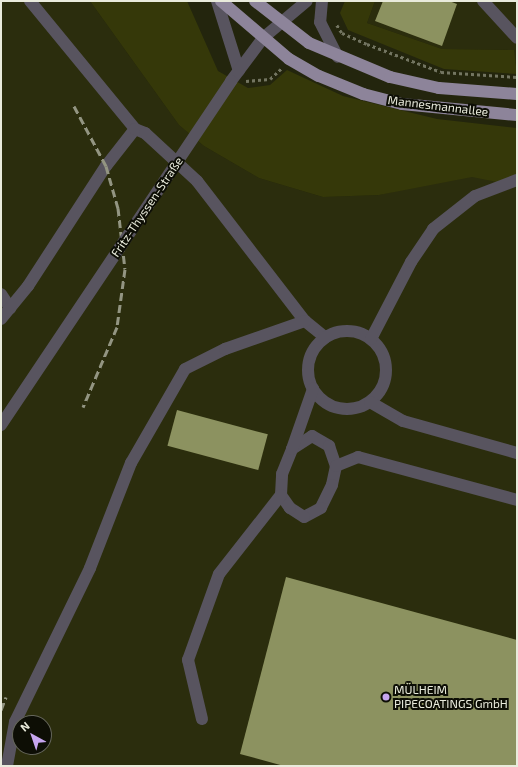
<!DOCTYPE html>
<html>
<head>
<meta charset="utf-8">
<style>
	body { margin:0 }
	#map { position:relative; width:518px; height:767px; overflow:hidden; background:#23250d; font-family:"Exo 2",sans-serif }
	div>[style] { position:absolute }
	.built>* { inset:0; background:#2b2d0d }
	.green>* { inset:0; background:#353809 }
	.building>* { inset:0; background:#8c9260; transform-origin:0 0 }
	.path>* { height:2.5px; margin-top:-1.25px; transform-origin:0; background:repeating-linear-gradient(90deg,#737561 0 3px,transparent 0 6px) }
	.minor>* { height:12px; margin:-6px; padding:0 6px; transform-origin:6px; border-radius:6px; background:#58545f }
	.minor>.ring { margin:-6px; padding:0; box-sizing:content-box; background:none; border:12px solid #58545f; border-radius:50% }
	.major>* { height:12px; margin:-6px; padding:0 6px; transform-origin:6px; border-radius:6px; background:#8d849a }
	.rail>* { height:3px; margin-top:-1.5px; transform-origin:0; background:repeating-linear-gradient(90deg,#939582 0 8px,transparent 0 12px) }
	.minor-bridge>* { height:12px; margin:-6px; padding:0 6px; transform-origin:6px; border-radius:6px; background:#58545f }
	.dots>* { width:11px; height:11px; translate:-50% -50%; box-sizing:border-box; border:2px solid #0d0e05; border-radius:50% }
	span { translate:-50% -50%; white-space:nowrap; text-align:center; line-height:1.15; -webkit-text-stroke:4px #0d0e05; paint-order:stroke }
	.street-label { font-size:12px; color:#e9ebdc }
	.poi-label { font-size:12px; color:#e9ebdc }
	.left { translate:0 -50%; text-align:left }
	.frame { position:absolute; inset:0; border:2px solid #e9ebdc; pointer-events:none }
	.north { position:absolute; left:12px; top:715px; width:40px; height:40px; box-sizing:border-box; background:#0d0e05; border:1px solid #65665b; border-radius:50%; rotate:320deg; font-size:11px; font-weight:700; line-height:16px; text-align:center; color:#e9ebdc }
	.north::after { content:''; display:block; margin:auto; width:14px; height:18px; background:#c7a6f0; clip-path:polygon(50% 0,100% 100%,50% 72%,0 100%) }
</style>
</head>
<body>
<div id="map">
	<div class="built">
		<i style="clip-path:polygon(evenodd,1px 1px,90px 1px,179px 125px,204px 146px,259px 178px,323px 197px,379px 195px,517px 164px,517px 766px,1px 766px,1px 1px,20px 723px,44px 723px,44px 747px,20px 747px,20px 723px)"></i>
		<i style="clip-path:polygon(375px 1px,517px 1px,517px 62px,514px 62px,514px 50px,442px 49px,367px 23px)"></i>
	</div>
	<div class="green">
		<i style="clip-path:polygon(90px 1px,187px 1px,218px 71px,248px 88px,270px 85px,287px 70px,343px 96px,437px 119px,517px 128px,517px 186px,472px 177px,379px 195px,323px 197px,259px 178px,204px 146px,179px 125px)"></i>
		<i style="clip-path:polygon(345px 1px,375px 1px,367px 23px,442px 49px,514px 50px,517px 74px,444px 69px,348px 30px,340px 13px)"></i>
	</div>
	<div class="building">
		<i style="clip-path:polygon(383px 1px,449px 1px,457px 4px,442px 46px,375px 21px)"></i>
		<i style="left:177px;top:410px;width:94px;height:37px;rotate:15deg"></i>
		<i style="clip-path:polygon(286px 577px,517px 640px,517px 766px,284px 766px,240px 754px)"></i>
	</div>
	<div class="path">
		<i style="left:337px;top:25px;width:9px;rotate:58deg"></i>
		<i style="left:342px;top:33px;width:27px;rotate:24deg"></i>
		<i style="left:367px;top:44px;width:79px;rotate:20.7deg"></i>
		<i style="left:441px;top:72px;width:76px;rotate:3.8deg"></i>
		<i style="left:246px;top:81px;width:24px;rotate:-5deg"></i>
		<i style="left:270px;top:79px;width:16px;rotate:-43deg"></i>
	</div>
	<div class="minor">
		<i style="left:30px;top:1px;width:166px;rotate:50.6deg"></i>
		<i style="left:217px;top:1px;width:73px;rotate:72.6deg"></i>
		<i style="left:322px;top:1px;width:21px;rotate:95deg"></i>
		<i style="left:320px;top:22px;width:39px;rotate:63deg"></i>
		<i style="left:483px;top:1px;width:50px;rotate:47.4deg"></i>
		<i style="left:231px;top:81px;width:54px;rotate:-53.3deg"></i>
		<i style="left:263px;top:38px;width:57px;rotate:-40.1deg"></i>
		<i style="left:1px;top:294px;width:17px;rotate:57deg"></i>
		<i style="left:1px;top:319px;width:43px;rotate:-50.7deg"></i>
		<i style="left:28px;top:286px;width:143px;rotate:-57deg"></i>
		<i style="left:106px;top:166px;width:47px;rotate:-51.9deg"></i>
		<i style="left:135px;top:129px;width:11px;rotate:22deg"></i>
		<i style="left:145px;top:133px;width:71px;rotate:42.7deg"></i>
		<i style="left:197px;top:181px;width:177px;rotate:52.4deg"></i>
		<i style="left:305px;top:321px;width:26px;rotate:39deg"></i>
		<i class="ring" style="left:308px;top:331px;width:66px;height:66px"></i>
		<i style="left:371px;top:339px;width:87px;rotate:-62.5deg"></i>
		<i style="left:411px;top:262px;width:40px;rotate:-56deg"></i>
		<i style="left:433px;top:229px;width:53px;rotate:-38.2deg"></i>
		<i style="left:475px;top:196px;width:45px;rotate:-20.9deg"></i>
		<i style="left:370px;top:402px;width:38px;rotate:30deg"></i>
		<i style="left:403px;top:421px;width:118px;rotate:15.7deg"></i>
		<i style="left:312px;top:436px;width:20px;rotate:30deg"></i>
		<i style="left:329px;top:446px;width:21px;rotate:71deg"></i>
		<i style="left:336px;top:466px;width:19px;rotate:102deg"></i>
		<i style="left:332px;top:485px;width:25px;rotate:116deg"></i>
		<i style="left:321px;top:508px;width:19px;rotate:152deg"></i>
		<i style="left:304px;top:517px;width:17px;rotate:-147deg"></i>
		<i style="left:290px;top:508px;width:16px;rotate:-125deg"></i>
		<i style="left:281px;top:495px;width:21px;rotate:-87deg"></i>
		<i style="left:282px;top:474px;width:27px;rotate:-68deg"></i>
		<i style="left:292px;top:449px;width:24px;rotate:-33deg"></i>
		<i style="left:292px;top:449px;width:64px;rotate:-70.7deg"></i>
		<i style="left:336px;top:466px;width:24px;rotate:-22deg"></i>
		<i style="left:358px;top:457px;width:165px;rotate:15.1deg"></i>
		<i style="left:202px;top:719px;width:61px;rotate:-103.3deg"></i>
		<i style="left:188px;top:660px;width:91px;rotate:-70.2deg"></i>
		<i style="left:219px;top:574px;width:100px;rotate:-51.9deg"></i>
		<i style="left:7px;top:766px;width:45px;rotate:-79.7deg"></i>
		<i style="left:15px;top:722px;width:171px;rotate:-64deg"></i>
		<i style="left:90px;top:568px;width:113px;rotate:-68.7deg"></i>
		<i style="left:131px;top:463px;width:108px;rotate:-60.1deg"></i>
		<i style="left:185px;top:369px;width:45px;rotate:-26.6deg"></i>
		<i style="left:225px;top:349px;width:85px;rotate:-19.3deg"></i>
	</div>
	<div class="major">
		<i style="left:221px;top:1px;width:89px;rotate:40.5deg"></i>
		<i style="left:289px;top:59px;width:34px;rotate:30deg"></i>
		<i style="left:319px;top:76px;width:48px;rotate:22.2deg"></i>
		<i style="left:363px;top:94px;width:40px;rotate:14.4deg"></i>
		<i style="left:402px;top:104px;width:116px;rotate:5.5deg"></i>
		<i style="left:255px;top:1px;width:68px;rotate:37.9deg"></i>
		<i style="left:309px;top:43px;width:88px;rotate:22.8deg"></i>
		<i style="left:390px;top:77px;width:50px;rotate:12.7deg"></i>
		<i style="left:439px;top:88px;width:78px;rotate:4.4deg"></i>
	</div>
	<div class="rail">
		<i style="left:74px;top:106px;width:68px;rotate:61.9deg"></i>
		<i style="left:106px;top:166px;width:44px;rotate:74.1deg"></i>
		<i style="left:118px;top:208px;width:61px;rotate:83.5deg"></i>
		<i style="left:125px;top:269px;width:59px;rotate:97.9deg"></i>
		<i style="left:117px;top:327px;width:87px;rotate:113deg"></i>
		<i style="left:1px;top:710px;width:14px;rotate:-69deg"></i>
	</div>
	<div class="minor-bridge">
		<i style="left:1px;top:425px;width:414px;rotate:-56.2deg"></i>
	</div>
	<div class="dots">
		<i style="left:386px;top:697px;background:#c7a6f0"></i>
	</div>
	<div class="street-label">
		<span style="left:438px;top:106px;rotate:7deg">Mannesmannallee</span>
		<span style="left:147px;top:207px;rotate:-56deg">Fritz-Thyssen-Straße</span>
	</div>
	<div class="poi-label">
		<span class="left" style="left:394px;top:697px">MÜLHEIM<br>PIPECOATINGS GmbH</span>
	</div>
	<div class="frame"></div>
	<div class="north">N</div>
</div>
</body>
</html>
